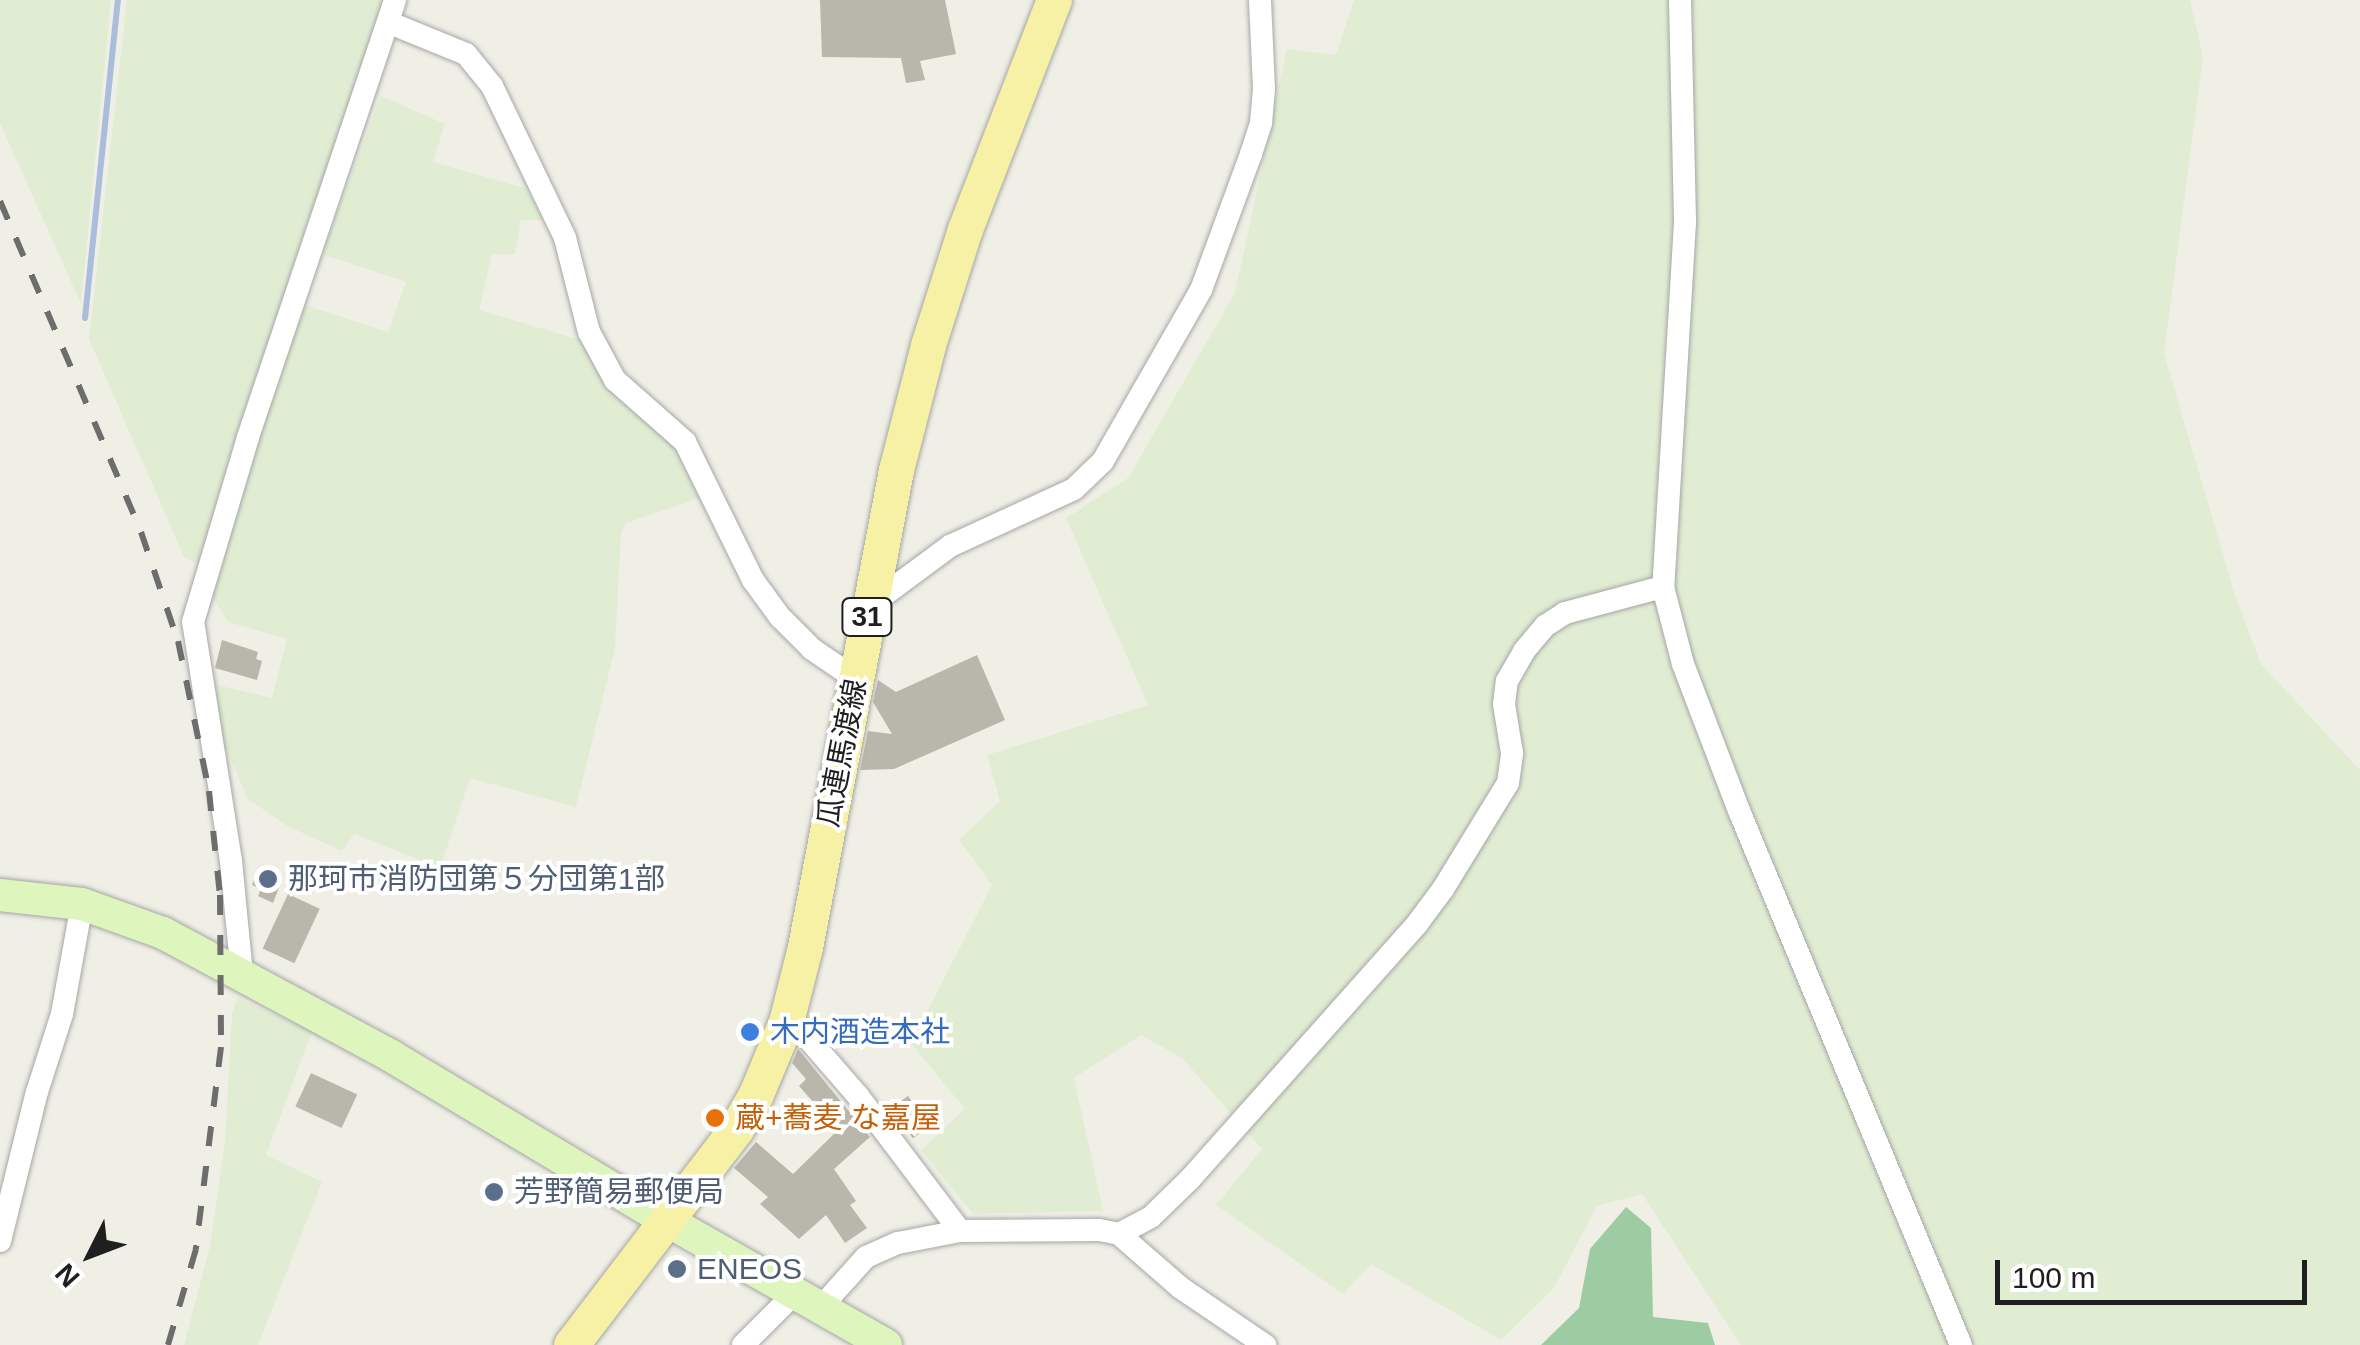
<!DOCTYPE html>
<html>
<head>
<meta charset="utf-8">
<style>
	body { margin:0 }
	#map { position:relative; width:2360px; height:1345px; overflow:hidden; background:#efefe6; font-family:Arial,"Noto Sans JP",sans-serif }
	div>[style] { position:absolute }
	.farmland>* { inset:0; background:#e1edd3 }
	.forest>* { inset:0; background:#9ecca2 }
	.stream>* { height:6px; margin:-3px; padding:0 3px; transform-origin:3px; border-radius:3px; background:#aabdda }
	.building>* { inset:0; background:#b9b6ac; transform-origin:0 0 }
	.roads { filter:drop-shadow(0 0 2px #a6a6a6) drop-shadow(0 0 2px #a6a6a6) }
	.street>* { height:22px; margin:-11px; padding:0 11px; transform-origin:11px; border-radius:11px; background:#fff }
	.secondary>* { height:32px; margin:-16px; padding:0 16px; transform-origin:16px; border-radius:16px; background:#def6be }
	.primary>* { height:35px; margin:-17.5px; padding:0 17.5px; transform-origin:17.5px; border-radius:17.5px; background:#f6f1a5 }
	.rail>* { height:6px; margin-top:-3px; transform-origin:0; background:repeating-linear-gradient(90deg,#6d6d6d 0 20px,transparent 0 40px) }
	.dots>* { width:28px; height:28px; translate:-50% -50%; box-sizing:border-box; border:5px solid #fff; border-radius:50% }
	span { translate:-50% -50%; white-space:nowrap; text-align:center; line-height:1.15; -webkit-text-stroke:8px #fff; paint-order:stroke }
	.shield-label span { padding:2px 8px; background:#fff; border:2px solid; border-radius:8px; -webkit-text-stroke-width:0 }
	.shield-label { font-size:28px; color:#1f1f1f; font-weight:700 }
	.street-label { font-size:30px; color:#1f1f1f }
	.service-label { font-size:30px; color:#4e5e75 }
	.left { translate:0 -50%; text-align:left }
	.shop-label { font-size:30px; color:#366cbe }
	.food-label { font-size:30px; color:#c56008 }
	.north { position:absolute; left:40px; top:1205px; width:100px; height:100px; -webkit-text-stroke:8px #fff; paint-order:stroke; rotate:228deg; font-size:28px; font-weight:700; line-height:40px; text-align:center; color:#1f1f1f }
	.north::after { content:''; display:block; margin:auto; width:35px; height:45px; background:#1f1f1f; clip-path:polygon(50% 0,100% 100%,50% 72%,0 100%) }
	.scale { position:absolute; left:1995px; top:1260px; width:312px; height:45px; box-sizing:border-box; border:5px solid #1f1f1f; border-top:0; padding-left:12px; font-size:30px; line-height:35px; white-space:nowrap; color:#1f1f1f; -webkit-text-stroke:8px #fff; paint-order:stroke }
</style>
</head>
<body>
<div id="map">
	<div class="farmland">
		<i style="clip-path:polygon(0 0,111px 0,81px 304px,0 123px)"></i>
		<i style="clip-path:polygon(127px 0,385px 0,308px 240px,233px 446px,204px 566px,184px 557px,89px 339px)"></i>
		<i style="clip-path:polygon(1354px 0,2190px 0,2203px 57px,2164px 354px,2236px 598px,2261px 664px,2360px 770px,2360px 1345px,1741px 1345px,1642px 1194px,1597px 1206px,1554px 1288px,1501px 1340px,1371px 1264px,1343px 1294px,1216px 1205px,1262px 1149px,1182px 1058px,1141px 1035px,1074px 1078px,1103px 1211px,973px 1214px,921px 1150px,965px 1109px,911px 1043px,992px 885px,959px 840px,1000px 801px,987px 755px,1148px 705px,1066px 518px,1128px 478px,1235px 293px,1287px 49px,1336px 55px)"></i>
		<i style="clip-path:polygon(381px 96px,445px 124px,433px 162px,527px 189px,543px 220px,521px 220px,515px 254px,492px 254px,479px 310px,584px 341px,680px 449px,703px 497px,626px 523px,621px 533px,615px 648px,576px 807px,470px 778px,440px 868px,354px 834px,342px 851px,287px 826px,248px 799px,221px 738px,213px 684px,272px 698px,287px 639px,228px 622px,211px 594px,252px 436px,305px 305px,388px 332px,406px 282px,322px 254px)"></i>
		<i style="clip-path:polygon(237px 998px,312px 1031px,266px 1155px,322px 1182px,258px 1345px,184px 1345px,210px 1246px,225px 1142px,232px 1014px)"></i>
	</div>
	<div class="forest">
		<i style="clip-path:polygon(1626px 1207px,1651px 1228px,1653px 1317px,1708px 1323px,1715px 1345px,1541px 1345px,1579px 1308px,1590px 1249px)"></i>
	</div>
	<div class="stream">
		<i style="left:85px;top:318px;width:320px;rotate:-84.1deg"></i>
	</div>
	<div class="building">
		<i style="clip-path:polygon(820px 0,945px 0,956px 54px,920px 61px,925px 80px,906px 83px,901px 58px,822px 57px)"></i>
		<i style="clip-path:polygon(222px 640px,258px 652px,256px 659px,262px 661px,257px 680px,215px 668px)"></i>
		<i style="clip-path:polygon(977px 655px,1005px 720px,894px 769px,860px 770px,868px 731px,892px 734px,873px 702px,878px 680px,896px 692px)"></i>
		<i style="clip-path:polygon(258px 870px,282px 880px,273px 903px,258px 896px,261px 889px,252px 885px)"></i>
		<i style="left:288px;top:894px;width:35px;height:60px;rotate:25deg"></i>
		<i style="clip-path:polygon(798px 1049px,870px 1137px,834px 1169px,856px 1201px,850px 1205px,867px 1228px,845px 1243px,826px 1215px,799px 1239px,760px 1204px,768px 1197px,734px 1168px,756px 1142px,793px 1174px,838px 1130px,799px 1086px,806px 1079px,792px 1063px)"></i>
		<i style="left:311px;top:1073px;width:51px;height:37px;rotate:25deg"></i>
		<i style="left:908px;top:1096px;width:37px;height:21px;rotate:54deg"></i>
	</div>
	<div class="roads">
		<div class="street">
			<i style="left:1680px;top:0;width:222px;rotate:88.7deg"></i>
			<i style="left:1685px;top:222px;width:366px;rotate:93.4deg"></i>
			<i style="left:1663px;top:587px;width:80px;rotate:75.4deg"></i>
			<i style="left:1683px;top:664px;width:160px;rotate:69.1deg"></i>
			<i style="left:1740px;top:813px;width:576px;rotate:67.44deg"></i>
			<i style="left:390px;top:23px;width:82px;rotate:22.2deg"></i>
			<i style="left:466px;top:54px;width:41px;rotate:50.9deg"></i>
			<i style="left:492px;top:86px;width:169px;rotate:64.3deg"></i>
			<i style="left:565px;top:238px;width:97px;rotate:75.7deg"></i>
			<i style="left:589px;top:332px;width:55px;rotate:61.6deg"></i>
			<i style="left:615px;top:380px;width:94px;rotate:41.5deg"></i>
			<i style="left:685px;top:442px;width:154px;rotate:63.8deg"></i>
			<i style="left:753px;top:580px;width:46px;rotate:53.9deg"></i>
			<i style="left:780px;top:617px;width:45px;rotate:45deg"></i>
			<i style="left:812px;top:649px;width:53px;rotate:34.3deg"></i>
			<i style="left:869px;top:606px;width:101px;rotate:-36.5deg"></i>
			<i style="left:950px;top:546px;width:136px;rotate:-24.7deg"></i>
			<i style="left:1074px;top:489px;width:40px;rotate:-44deg"></i>
			<i style="left:1103px;top:461px;width:197px;rotate:-60.2deg"></i>
			<i style="left:1201px;top:290px;width:145px;rotate:-69.8deg"></i>
			<i style="left:1251px;top:154px;width:33px;rotate:-72deg"></i>
			<i style="left:1261px;top:123px;width:34px;rotate:-85deg"></i>
			<i style="left:1264px;top:89px;width:89px;rotate:-92.6deg"></i>
			<i style="left:242px;top:975px;width:115px;rotate:-95.5deg"></i>
			<i style="left:231px;top:861px;width:242px;rotate:-99deg"></i>
			<i style="left:193px;top:622px;width:193px;rotate:-73.4deg"></i>
			<i style="left:248px;top:437px;width:461px;rotate:-71.4deg"></i>
			<i style="left:786px;top:1022px;width:14px;rotate:25deg"></i>
			<i style="left:799px;top:1028px;width:90px;rotate:49.1deg"></i>
			<i style="left:858px;top:1096px;width:169px;rotate:52.9deg"></i>
			<i style="left:1119px;top:1234px;width:36px;rotate:-28deg"></i>
			<i style="left:1151px;top:1217px;width:54px;rotate:-44.3deg"></i>
			<i style="left:1190px;top:1179px;width:341px;rotate:-48.3deg"></i>
			<i style="left:1417px;top:924px;width:44px;rotate:-53.4deg"></i>
			<i style="left:1443px;top:889px;width:124px;rotate:-58.5deg"></i>
			<i style="left:1508px;top:783px;width:30px;rotate:-82deg"></i>
			<i style="left:1512px;top:753px;width:50px;rotate:-99.3deg"></i>
			<i style="left:1504px;top:704px;width:23px;rotate:-83deg"></i>
			<i style="left:1507px;top:681px;width:34px;rotate:-60deg"></i>
			<i style="left:1524px;top:651px;width:33px;rotate:-50deg"></i>
			<i style="left:1545px;top:626px;width:24px;rotate:-33deg"></i>
			<i style="left:1565px;top:613px;width:101px;rotate:-14.9deg"></i>
			<i style="left:0;top:1241px;width:154px;rotate:-76.1deg"></i>
			<i style="left:37px;top:1092px;width:82px;rotate:-72.2deg"></i>
			<i style="left:62px;top:1014px;width:112px;rotate:-79.7deg"></i>
			<i style="left:822px;top:1306px;width:66px;rotate:-48.1deg"></i>
			<i style="left:866px;top:1257px;width:35px;rotate:-24deg"></i>
			<i style="left:898px;top:1243px;width:63px;rotate:-11deg"></i>
			<i style="left:960px;top:1231px;width:139px;rotate:-0.4deg"></i>
			<i style="left:1099px;top:1230px;width:20px;rotate:11deg"></i>
			<i style="left:1119px;top:1234px;width:82px;rotate:41.1deg"></i>
			<i style="left:1181px;top:1288px;width:102px;rotate:34.2deg"></i>
			<i style="left:743px;top:1345px;width:75px;rotate:-45deg"></i>
		</div>
		<div class="secondary">
			<i style="left:0;top:895px;width:82px;rotate:6.3deg"></i>
			<i style="left:82px;top:904px;width:86px;rotate:19.7deg"></i>
			<i style="left:163px;top:933px;width:259px;rotate:28.3deg"></i>
			<i style="left:391px;top:1056px;width:304px;rotate:30.9deg"></i>
			<i style="left:652px;top:1212px;width:269px;rotate:29.6deg"></i>
		</div>
		<div class="primary">
			<i style="left:571px;top:1345px;width:272px;rotate:-52.6deg"></i>
			<i style="left:736px;top:1129px;width:40px;rotate:-60.3deg"></i>
			<i style="left:756px;top:1094px;width:78px;rotate:-67.4deg"></i>
			<i style="left:786px;top:1022px;width:77px;rotate:-75.8deg"></i>
			<i style="left:805px;top:947px;width:486px;rotate:-79.2deg"></i>
			<i style="left:896px;top:470px;width:129px;rotate:-75.6deg"></i>
			<i style="left:928px;top:345px;width:122px;rotate:-72.3deg"></i>
			<i style="left:965px;top:229px;width:246px;rotate:-68.8deg"></i>
		</div>
	</div>
	<div class="rail">
		<i style="left:0;top:201px;width:360px;rotate:66.9deg"></i>
		<i style="left:141px;top:532px;width:115px;rotate:71.3deg"></i>
		<i style="left:178px;top:641px;width:153px;rotate:78.3deg"></i>
		<i style="left:209px;top:791px;width:105px;rotate:84deg"></i>
		<i style="left:220px;top:895px;width:152px;rotate:89.6deg"></i>
		<i style="left:221px;top:1047px;width:204px;rotate:97.1deg"></i>
		<i style="left:196px;top:1249px;width:100px;rotate:106.3deg"></i>
	</div>
	<div class="dots">
		<i style="left:268px;top:879px;background:#5c6f8a"></i>
		<i style="left:750px;top:1032px;background:#3f7fe0"></i>
		<i style="left:715px;top:1118px;background:#e8710a"></i>
		<i style="left:494px;top:1192px;background:#5c6f8a"></i>
		<i style="left:677px;top:1269px;background:#5c6f8a"></i>
	</div>
	<div class="shield-label">
		<span style="left:867px;top:617px">31</span>
	</div>
	<div class="street-label">
		<span style="left:842px;top:753px;rotate:-79deg">瓜連馬渡線</span>
	</div>
	<div class="service-label">
		<span class="left" style="left:288px;top:879px">那珂市消防団第５分団第1部</span>
		<span class="left" style="left:514px;top:1192px">芳野簡易郵便局</span>
		<span class="left" style="left:697px;top:1269px">ENEOS</span>
	</div>
	<div class="shop-label">
		<span class="left" style="left:770px;top:1032px">木内酒造本社</span>
	</div>
	<div class="food-label">
		<span class="left" style="left:735px;top:1118px">蔵+蕎麦 な嘉屋</span>
	</div>
	<div class="north">N</div>
	<div class="scale">100 m</div>
</div>
</body>
</html>
